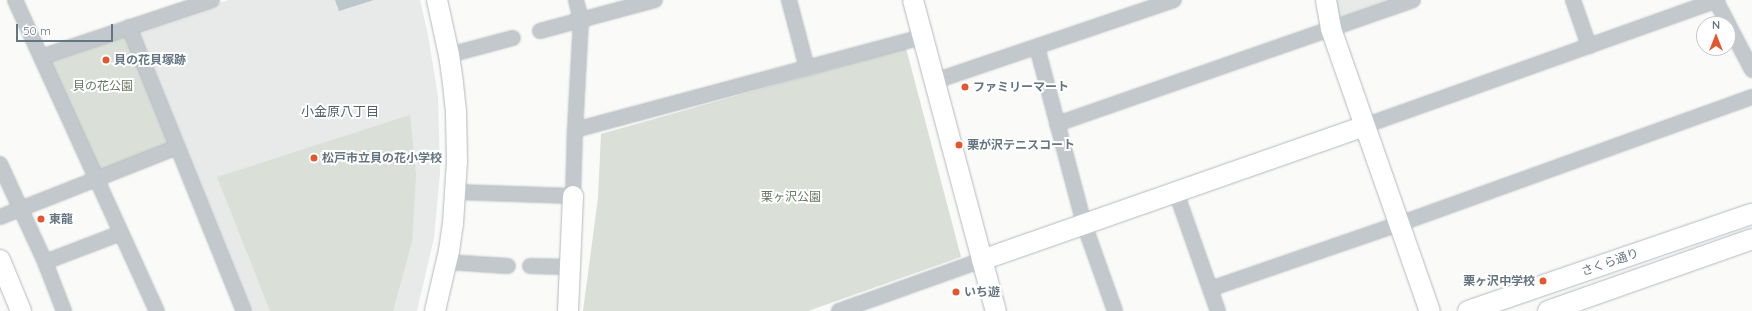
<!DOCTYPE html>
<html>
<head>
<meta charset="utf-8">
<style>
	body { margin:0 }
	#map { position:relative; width:1752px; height:311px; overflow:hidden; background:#fafaf8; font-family:Quicksand,"Noto Sans JP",sans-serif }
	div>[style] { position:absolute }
	.built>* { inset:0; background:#e8e9e9 }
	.green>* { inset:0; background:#dadfd7 }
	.water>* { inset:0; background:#bbc7cb }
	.roads { filter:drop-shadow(0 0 1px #b3babf) drop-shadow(0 0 1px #b3babf) }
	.street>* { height:14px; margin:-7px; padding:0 7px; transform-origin:7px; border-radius:7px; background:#c3c8cc }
	.secondary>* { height:20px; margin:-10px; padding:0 10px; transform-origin:10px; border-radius:10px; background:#fff }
	.dots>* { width:11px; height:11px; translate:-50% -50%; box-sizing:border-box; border:2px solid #fff; border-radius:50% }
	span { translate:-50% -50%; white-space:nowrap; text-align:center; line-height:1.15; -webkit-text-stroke:4px #fff; paint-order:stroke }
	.poi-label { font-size:12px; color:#657683; font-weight:700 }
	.left { translate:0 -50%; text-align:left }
	.right { translate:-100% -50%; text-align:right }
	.park-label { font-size:12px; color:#687a64 }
	.street-label { font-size:12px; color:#657683 }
	.neighbourhood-label { font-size:13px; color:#57646e }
	.north { position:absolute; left:1696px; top:16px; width:40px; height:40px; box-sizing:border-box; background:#fff; border:1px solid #c1c8cd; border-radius:50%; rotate:0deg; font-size:11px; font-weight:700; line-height:16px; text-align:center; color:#657683 }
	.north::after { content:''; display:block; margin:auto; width:14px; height:18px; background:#e4572e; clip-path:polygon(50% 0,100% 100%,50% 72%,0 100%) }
	.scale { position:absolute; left:16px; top:24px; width:97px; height:18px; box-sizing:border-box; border:2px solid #657683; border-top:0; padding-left:5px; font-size:12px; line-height:14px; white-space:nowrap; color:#657683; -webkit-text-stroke:3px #fff; paint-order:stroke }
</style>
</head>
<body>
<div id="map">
	<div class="built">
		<i style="clip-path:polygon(228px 0,420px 0,428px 35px,438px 96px,440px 173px,434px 238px,417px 311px,249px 311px,137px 34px,139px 29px)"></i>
		<i style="clip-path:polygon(1334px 0,1393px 0,1344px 18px,1337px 15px)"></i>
	</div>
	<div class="green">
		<i style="clip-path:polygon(122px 34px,126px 36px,168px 140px,167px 144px,102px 170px,97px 169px,49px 65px,52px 59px)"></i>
		<i style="clip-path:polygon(906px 48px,961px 257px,808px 311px,583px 311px,598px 198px,601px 134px)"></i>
		<i style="clip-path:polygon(410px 115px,416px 175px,412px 242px,393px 311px,270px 311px,217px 177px)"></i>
	</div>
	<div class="water">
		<i style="clip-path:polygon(335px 0,374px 0,339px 11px)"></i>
	</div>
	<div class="roads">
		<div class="street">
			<i style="left:15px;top:0;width:342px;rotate:65.5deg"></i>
			<i style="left:789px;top:0;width:70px;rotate:75.2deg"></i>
			<i style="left:1573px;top:0;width:49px;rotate:70.8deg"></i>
			<i style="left:1716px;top:1px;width:26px;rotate:62deg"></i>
			<i style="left:1728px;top:24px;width:52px;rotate:62.4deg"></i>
			<i style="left:129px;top:27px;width:306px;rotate:68deg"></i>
			<i style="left:540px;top:31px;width:119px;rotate:-15.1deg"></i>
			<i style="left:1037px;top:47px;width:183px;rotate:75.1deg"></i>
			<i style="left:1084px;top:224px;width:92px;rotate:70.4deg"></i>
			<i style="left:449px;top:55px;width:66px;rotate:-14.9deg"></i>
			<i style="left:41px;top:57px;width:180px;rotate:-18.4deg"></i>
			<i style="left:935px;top:81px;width:252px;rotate:-18.7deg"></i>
			<i style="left:1057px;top:124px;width:377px;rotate:-19.2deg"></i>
			<i style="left:1364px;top:126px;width:375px;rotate:-19.6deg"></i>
			<i style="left:575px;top:130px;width:110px;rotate:-86.9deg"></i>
			<i style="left:581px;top:20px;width:21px;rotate:-104deg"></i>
			<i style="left:0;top:164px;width:108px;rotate:65.3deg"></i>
			<i style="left:45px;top:262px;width:53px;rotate:68.8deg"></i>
			<i style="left:456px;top:192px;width:117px;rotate:2deg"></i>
			<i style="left:573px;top:196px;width:66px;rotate:-88.3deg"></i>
			<i style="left:575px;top:130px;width:359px;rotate:-15deg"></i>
			<i style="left:1176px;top:192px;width:126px;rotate:70.6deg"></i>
			<i style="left:0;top:217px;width:191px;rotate:-21.5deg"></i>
			<i style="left:45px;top:262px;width:81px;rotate:-20.9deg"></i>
			<i style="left:446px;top:262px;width:62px;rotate:3.7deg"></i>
			<i style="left:530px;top:266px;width:40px;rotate:1.4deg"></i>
			<i style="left:1210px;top:289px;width:200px;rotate:-19deg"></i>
			<i style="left:1399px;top:224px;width:375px;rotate:-19.8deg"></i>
			<i style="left:839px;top:311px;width:152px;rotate:-19.6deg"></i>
		</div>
		<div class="secondary">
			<i style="left:913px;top:0;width:322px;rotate:75.1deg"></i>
			<i style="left:1326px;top:0;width:29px;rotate:80deg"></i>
			<i style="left:1331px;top:29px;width:299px;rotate:70.7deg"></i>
			<i style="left:0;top:260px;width:55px;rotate:67.6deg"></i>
			<i style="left:982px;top:260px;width:405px;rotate:-19.3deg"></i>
			<i style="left:435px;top:311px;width:62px;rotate:-76.9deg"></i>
			<i style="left:449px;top:251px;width:27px;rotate:-82deg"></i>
			<i style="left:453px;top:224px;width:63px;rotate:-86.4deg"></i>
			<i style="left:457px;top:161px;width:49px;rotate:-91.2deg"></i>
			<i style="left:456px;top:112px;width:29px;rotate:-96deg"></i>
			<i style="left:453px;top:83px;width:28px;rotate:-98deg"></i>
			<i style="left:449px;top:55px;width:56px;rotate:-102.3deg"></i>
			<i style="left:568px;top:311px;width:115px;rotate:-87.5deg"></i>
			<i style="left:1468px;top:311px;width:300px;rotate:-18.9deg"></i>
			<i style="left:1548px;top:311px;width:216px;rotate:-19.4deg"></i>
		</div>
	</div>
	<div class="dots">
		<i style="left:106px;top:60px;background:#e4572e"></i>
		<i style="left:965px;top:87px;background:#e4572e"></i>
		<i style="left:959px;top:145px;background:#e4572e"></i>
		<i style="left:314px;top:158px;background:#e4572e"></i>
		<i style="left:41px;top:219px;background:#e4572e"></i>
		<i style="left:1543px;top:281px;background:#e4572e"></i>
		<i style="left:956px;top:292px;background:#e4572e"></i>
	</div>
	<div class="poi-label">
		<span class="left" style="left:114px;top:60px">貝の花貝塚跡</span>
		<span class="left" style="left:973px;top:87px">ファミリーマート</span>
		<span class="left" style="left:967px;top:145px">栗が沢テニスコート</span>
		<span class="left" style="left:322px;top:158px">松戸市立貝の花小学校</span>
		<span class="left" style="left:49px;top:219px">東龍</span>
		<span class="right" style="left:1535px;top:281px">栗ヶ沢中学校</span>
		<span class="left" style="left:964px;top:292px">いち遊</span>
	</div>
	<div class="park-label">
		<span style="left:103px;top:86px">貝の花公園</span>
		<span style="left:791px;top:197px">栗ヶ沢公園</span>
	</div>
	<div class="street-label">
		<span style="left:1610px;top:262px;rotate:-19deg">さくら通り</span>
	</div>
	<div class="neighbourhood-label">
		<span style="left:340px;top:111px">小金原八丁目</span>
	</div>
	<div class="north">N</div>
	<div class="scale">50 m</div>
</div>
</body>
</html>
